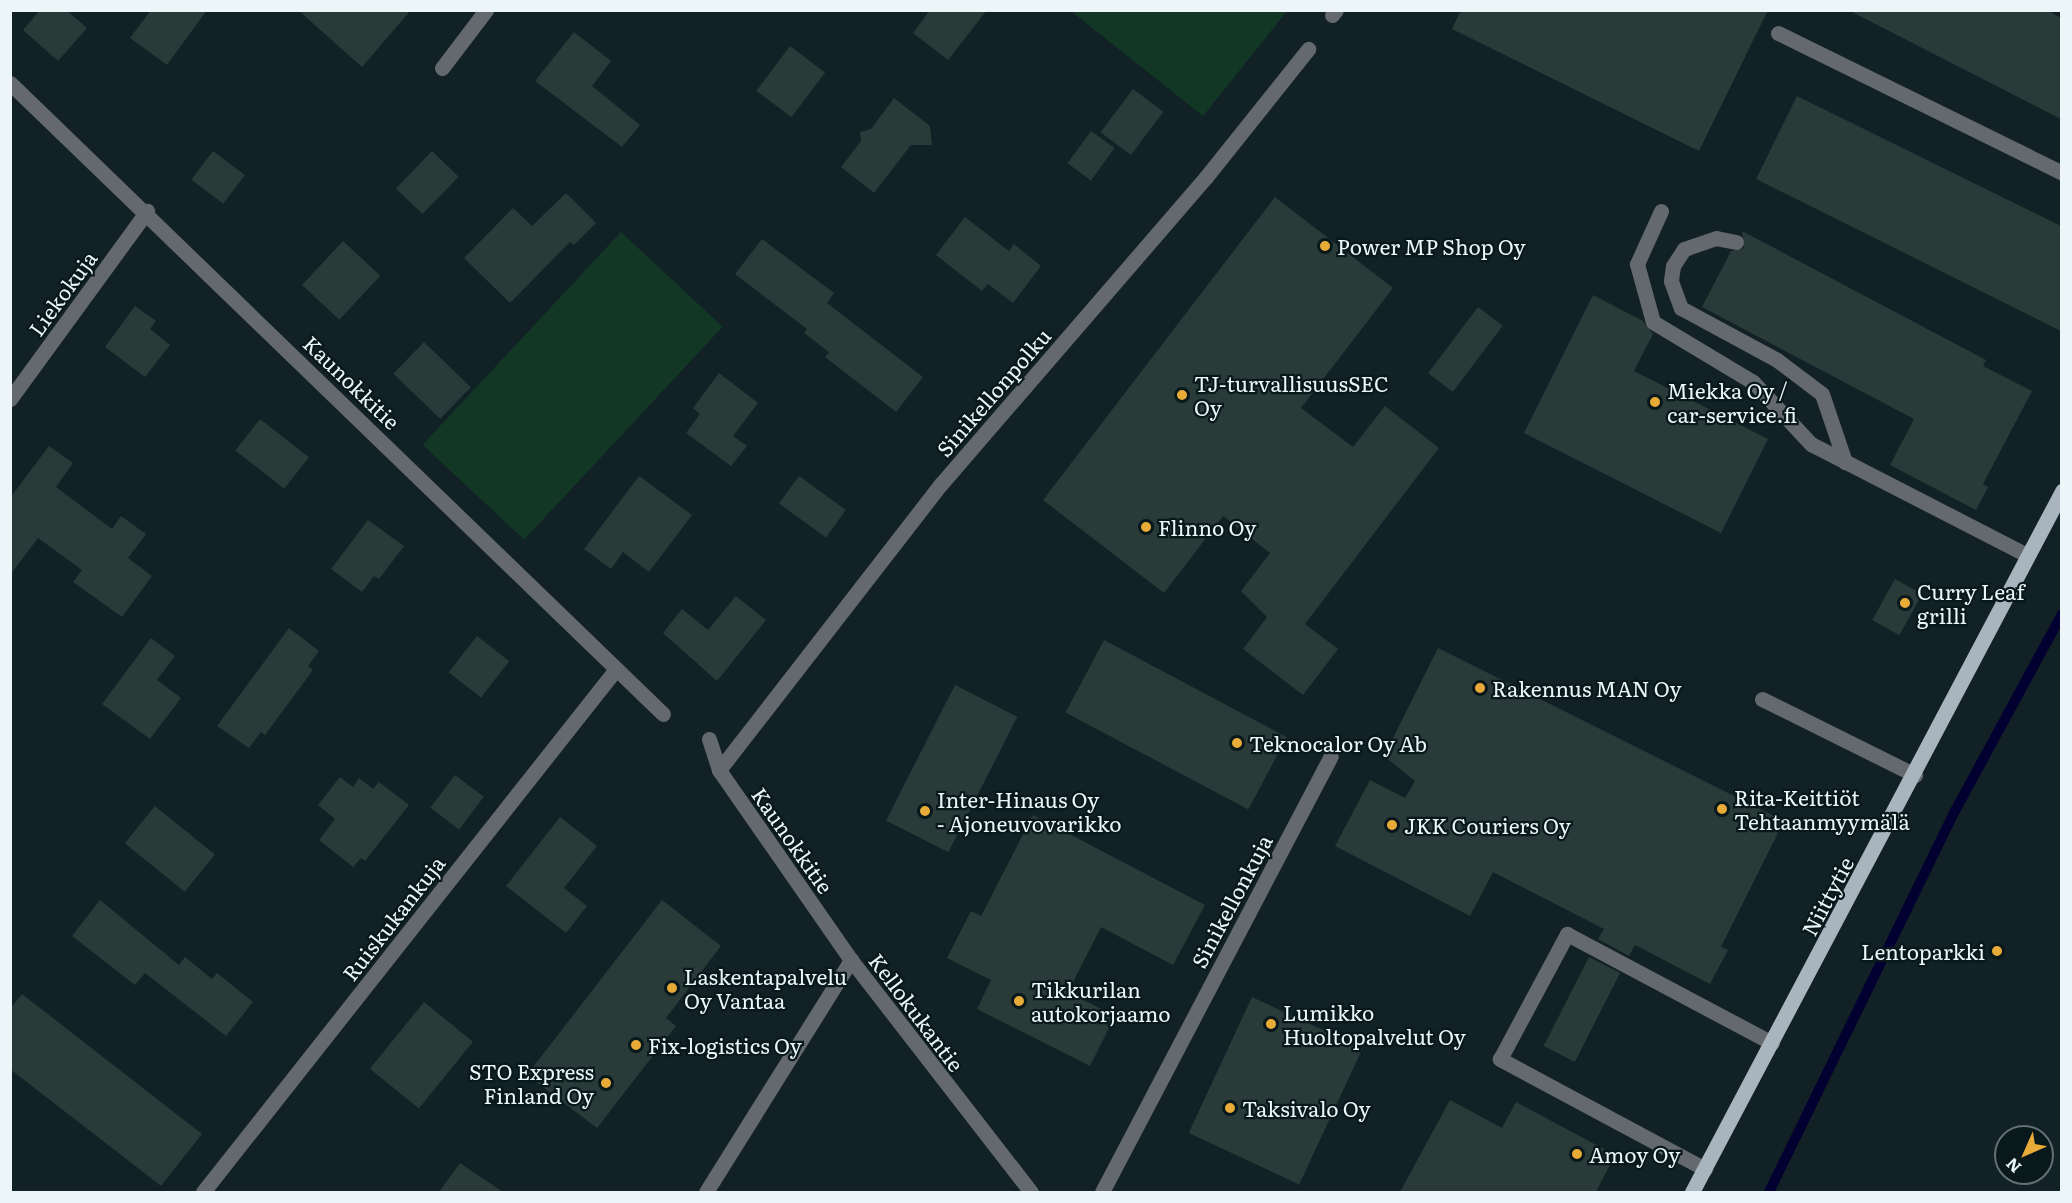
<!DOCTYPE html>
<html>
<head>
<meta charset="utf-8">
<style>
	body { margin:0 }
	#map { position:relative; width:2072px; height:1203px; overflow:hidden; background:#122125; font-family:Literata,serif }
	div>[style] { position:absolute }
	.green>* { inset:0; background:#123825; transform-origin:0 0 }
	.stream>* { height:10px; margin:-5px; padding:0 5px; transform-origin:5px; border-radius:5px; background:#020030 }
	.building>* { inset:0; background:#293a38; transform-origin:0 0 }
	.minor>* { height:15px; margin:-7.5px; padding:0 7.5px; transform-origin:7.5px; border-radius:7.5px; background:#63696d }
	.major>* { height:15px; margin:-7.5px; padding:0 7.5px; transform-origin:7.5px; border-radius:7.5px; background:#a9b5be }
	.dots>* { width:16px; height:16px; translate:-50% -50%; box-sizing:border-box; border:3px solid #08181b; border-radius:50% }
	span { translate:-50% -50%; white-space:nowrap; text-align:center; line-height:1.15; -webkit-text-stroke:4.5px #08181b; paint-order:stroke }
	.poi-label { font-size:21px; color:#ecf6f9 }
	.left { translate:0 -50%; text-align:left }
	.right { translate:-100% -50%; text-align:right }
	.street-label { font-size:21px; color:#ecf6f9 }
	.frame { position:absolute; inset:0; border:12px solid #ecf6f9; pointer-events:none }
	.north { position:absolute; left:1994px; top:1125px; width:60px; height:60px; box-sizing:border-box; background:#08181b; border:2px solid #637174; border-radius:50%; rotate:225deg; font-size:16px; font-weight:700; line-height:24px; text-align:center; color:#ecf6f9 }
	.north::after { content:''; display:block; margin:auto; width:21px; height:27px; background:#e8ab37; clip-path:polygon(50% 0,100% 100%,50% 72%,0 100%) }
</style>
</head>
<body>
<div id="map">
	<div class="green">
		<i style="clip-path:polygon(1071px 11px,1287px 11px,1203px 116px)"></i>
		<i style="left:621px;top:232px;width:139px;height:291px;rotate:43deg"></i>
	</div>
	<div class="stream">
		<i style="left:1769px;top:1192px;width:424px;rotate:-64deg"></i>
		<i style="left:1955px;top:811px;width:224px;rotate:-61.5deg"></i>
	</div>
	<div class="building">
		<i style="clip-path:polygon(40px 10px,66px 10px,87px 28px,58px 61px,23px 30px)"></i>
		<i style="clip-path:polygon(151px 10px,207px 10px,167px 65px,130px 38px)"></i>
		<i style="clip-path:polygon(298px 10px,411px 10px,362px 67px)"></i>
		<i style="clip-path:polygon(930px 10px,987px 10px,948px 60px,913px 33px)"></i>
		<i style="clip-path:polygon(1461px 10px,1768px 10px,1699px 151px,1452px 29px)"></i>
		<i style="clip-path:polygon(1848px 10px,2047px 10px,2061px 18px,2061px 119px)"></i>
		<i style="clip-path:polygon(574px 32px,611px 61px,592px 86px,640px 125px,622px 147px,535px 81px)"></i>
		<i style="left:790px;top:46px;width:44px;height:56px;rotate:37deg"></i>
		<i style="left:1133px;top:89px;width:38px;height:54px;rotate:37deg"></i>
		<i style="clip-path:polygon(1797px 96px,2061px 226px,2061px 331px,1756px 179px)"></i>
		<i style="clip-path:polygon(894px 98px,930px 126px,932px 145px,911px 145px,874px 193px,841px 167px,861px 141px,860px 132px,871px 129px)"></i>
		<i style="left:1091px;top:131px;width:29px;height:40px;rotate:36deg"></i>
		<i style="left:213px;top:151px;width:40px;height:36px;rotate:37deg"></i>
		<i style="left:432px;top:151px;width:37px;height:52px;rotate:44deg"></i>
		<i style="clip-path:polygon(566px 193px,596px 223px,574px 245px,570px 242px,510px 303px,464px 258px,513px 208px,532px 226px)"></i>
		<i style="clip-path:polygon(1275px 197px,1393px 288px,1301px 408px,1353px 447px,1385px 406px,1439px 448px,1305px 624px,1338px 649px,1303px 695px,1243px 649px,1267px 617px,1241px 591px,1270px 553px,1223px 516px,1164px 593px,1043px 500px)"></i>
		<i style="clip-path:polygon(965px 217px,1009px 251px,1014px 244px,1041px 266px,1013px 303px,988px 284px,982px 291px,936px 255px)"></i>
		<i style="clip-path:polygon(1742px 231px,1986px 360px,1983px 366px,2032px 391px,1983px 484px,1988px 487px,1976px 510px,1890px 465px,1914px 419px,1702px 307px,1731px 251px,1744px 248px)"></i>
		<i style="clip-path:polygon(762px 239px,834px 293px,827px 303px,923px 377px,896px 412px,825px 357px,829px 352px,804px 333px,807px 329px,735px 274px)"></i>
		<i style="left:343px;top:241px;width:51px;height:60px;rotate:43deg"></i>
		<i style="clip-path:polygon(1593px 295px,1643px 321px,1653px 334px,1634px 371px,1768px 439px,1721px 533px,1524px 433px)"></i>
		<i style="clip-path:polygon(135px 306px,156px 321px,150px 329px,170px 345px,145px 377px,105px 347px)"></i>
		<i style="left:1478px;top:307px;width:31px;height:83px;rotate:37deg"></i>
		<i style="left:424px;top:342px;width:65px;height:44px;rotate:44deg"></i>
		<i style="clip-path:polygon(719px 373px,758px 403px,733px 436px,747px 446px,731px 466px,686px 433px,700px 414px,693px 408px)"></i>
		<i style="left:260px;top:419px;width:62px;height:40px;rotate:38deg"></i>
		<i style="clip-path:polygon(49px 446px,73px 463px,56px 487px,112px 529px,121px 516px,146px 534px,128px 558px,152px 576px,122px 617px,73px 582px,82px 570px,38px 538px,10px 575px,10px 498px)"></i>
		<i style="clip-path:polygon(639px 476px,692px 515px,649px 572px,623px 552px,611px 569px,584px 549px)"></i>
		<i style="left:799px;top:476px;width:58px;height:34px;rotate:36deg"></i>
		<i style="clip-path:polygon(368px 520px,404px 546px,379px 579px,374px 576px,362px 592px,331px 569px)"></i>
		<i style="left:1895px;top:579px;width:31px;height:47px;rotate:29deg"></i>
		<i style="clip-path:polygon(736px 596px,766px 620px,717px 681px,663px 633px,682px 609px,708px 630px)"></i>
		<i style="clip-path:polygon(289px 628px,319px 651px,308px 666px,313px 670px,265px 735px,261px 732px,249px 748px,217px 726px)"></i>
		<i style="left:477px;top:636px;width:41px;height:46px;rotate:38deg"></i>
		<i style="clip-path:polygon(151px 638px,175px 656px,157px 680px,181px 698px,150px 739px,102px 704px)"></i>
		<i style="left:1104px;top:640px;width:207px;height:82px;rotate:28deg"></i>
		<i style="clip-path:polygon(1438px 648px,1784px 821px,1721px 947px,1728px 950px,1710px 984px,1635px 945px,1629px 956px,1598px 939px,1604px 929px,1493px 872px,1470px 916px,1335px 846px,1370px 780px,1405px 798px,1415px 781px,1384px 756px)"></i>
		<i style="left:955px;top:685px;width:70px;height:152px;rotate:27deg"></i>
		<i style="left:455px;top:775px;width:36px;height:41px;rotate:37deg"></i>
		<i style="clip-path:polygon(340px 777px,353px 787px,359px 778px,373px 789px,379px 782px,409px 805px,365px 861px,361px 858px,353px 867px,319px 840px,335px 819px,318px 805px)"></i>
		<i style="left:155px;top:806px;width:77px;height:48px;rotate:39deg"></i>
		<i style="clip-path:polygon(1033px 815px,1205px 905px,1173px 965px,1101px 927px,1068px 992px,1115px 1016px,1090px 1066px,977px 1009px,991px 980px,947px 958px,971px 911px,981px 916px)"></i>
		<i style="clip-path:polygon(560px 817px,597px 846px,564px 888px,587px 906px,566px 933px,506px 886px)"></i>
		<i style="clip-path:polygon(100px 900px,179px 965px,185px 957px,212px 979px,217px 973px,253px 1002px,226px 1036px,145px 973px,135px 985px,72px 936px)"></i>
		<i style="clip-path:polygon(662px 900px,721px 946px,666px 1018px,676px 1026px,597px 1128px,527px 1075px)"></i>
		<i style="left:1589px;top:957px;width:35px;height:100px;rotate:27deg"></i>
		<i style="clip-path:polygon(22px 994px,202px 1134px,161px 1186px,10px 1069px,10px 1009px)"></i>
		<i style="left:1252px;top:997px;width:122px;height:150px;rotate:25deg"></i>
		<i style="left:424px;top:1002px;width:63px;height:86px;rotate:39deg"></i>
		<i style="clip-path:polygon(1450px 1100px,1502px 1128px,1516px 1102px,1615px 1155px,1596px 1192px,1400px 1192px)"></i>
		<i style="clip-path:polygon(460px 1163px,503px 1192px,439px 1192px)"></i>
	</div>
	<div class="minor">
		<i style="left:1332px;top:15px;width:6px;rotate:-51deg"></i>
		<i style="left:1778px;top:33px;width:317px;rotate:26.2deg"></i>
		<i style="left:442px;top:68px;width:73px;rotate:-52.8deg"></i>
		<i style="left:10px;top:83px;width:908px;rotate:44.02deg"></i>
		<i style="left:1661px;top:211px;width:58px;rotate:114.4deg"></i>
		<i style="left:1637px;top:264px;width:60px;rotate:74.6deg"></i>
		<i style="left:1653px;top:322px;width:117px;rotate:31deg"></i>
		<i style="left:1753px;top:382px;width:85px;rotate:46.9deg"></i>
		<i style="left:1811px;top:444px;width:243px;rotate:27.2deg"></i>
		<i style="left:1736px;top:242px;width:20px;rotate:-169deg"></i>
		<i style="left:1716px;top:238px;width:34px;rotate:161deg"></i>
		<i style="left:1684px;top:249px;width:20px;rotate:123deg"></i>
		<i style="left:1673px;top:266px;width:15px;rotate:98deg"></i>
		<i style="left:1671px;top:281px;width:29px;rotate:70deg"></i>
		<i style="left:1681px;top:308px;width:109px;rotate:28.4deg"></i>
		<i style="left:1777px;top:360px;width:56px;rotate:37.1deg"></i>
		<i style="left:1822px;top:394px;width:72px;rotate:71.3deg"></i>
		<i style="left:10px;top:399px;width:233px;rotate:-53.9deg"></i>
		<i style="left:1762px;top:699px;width:171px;rotate:26.4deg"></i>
		<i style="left:709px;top:739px;width:33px;rotate:72deg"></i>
		<i style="left:719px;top:770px;width:231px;rotate:55.2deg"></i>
		<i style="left:719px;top:770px;width:362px;rotate:-52.2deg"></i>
		<i style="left:941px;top:484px;width:406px;rotate:-49.2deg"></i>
		<i style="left:1206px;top:177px;width:164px;rotate:-51.4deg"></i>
		<i style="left:1705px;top:1169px;width:233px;rotate:-151.8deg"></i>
		<i style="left:1500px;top:1059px;width:142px;rotate:-61.8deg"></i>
		<i style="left:1567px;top:934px;width:232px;rotate:28deg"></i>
		<i style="left:203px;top:1192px;width:666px;rotate:-51.7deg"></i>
		<i style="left:706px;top:1192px;width:274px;rotate:-58deg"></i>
		<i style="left:851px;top:960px;width:294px;rotate:52.2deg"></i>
		<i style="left:1102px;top:1192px;width:492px;rotate:-62.3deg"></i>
	</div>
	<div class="major">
		<i style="left:1692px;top:1192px;width:793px;rotate:-62.17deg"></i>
	</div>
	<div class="dots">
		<i style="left:1325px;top:246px;background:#e8ab37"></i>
		<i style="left:1182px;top:395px;background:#e8ab37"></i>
		<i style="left:1655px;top:402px;background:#e8ab37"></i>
		<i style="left:1146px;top:527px;background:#e8ab37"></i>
		<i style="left:1905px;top:603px;background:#e8ab37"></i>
		<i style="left:1480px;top:688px;background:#e8ab37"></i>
		<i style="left:1237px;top:743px;background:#e8ab37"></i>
		<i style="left:1722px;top:809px;background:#e8ab37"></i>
		<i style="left:925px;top:811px;background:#e8ab37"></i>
		<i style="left:1392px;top:825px;background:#e8ab37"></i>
		<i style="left:1997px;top:951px;background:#e8ab37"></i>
		<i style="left:672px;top:988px;background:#e8ab37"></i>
		<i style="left:1019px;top:1001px;background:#e8ab37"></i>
		<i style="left:1271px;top:1024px;background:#e8ab37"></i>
		<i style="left:636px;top:1045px;background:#e8ab37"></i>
		<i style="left:606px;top:1083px;background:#e8ab37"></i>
		<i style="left:1230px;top:1108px;background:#e8ab37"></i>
		<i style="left:1577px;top:1154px;background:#e8ab37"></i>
	</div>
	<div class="poi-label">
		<span class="left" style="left:1337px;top:246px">Power MP Shop Oy</span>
		<span class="left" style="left:1194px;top:395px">TJ-turvallisuusSEC<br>Oy</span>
		<span class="left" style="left:1667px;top:402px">Miekka Oy /<br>car-service.fi</span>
		<span class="left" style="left:1158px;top:527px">Flinno Oy</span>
		<span class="left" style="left:1917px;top:603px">Curry Leaf<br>grilli</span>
		<span class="left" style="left:1492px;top:688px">Rakennus MAN Oy</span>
		<span class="left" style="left:1249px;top:743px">Teknocalor Oy Ab</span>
		<span class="left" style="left:1734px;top:809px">Rita-Keittiöt<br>Tehtaanmyymälä</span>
		<span class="left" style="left:937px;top:811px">Inter-Hinaus Oy<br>- Ajoneuvovarikko</span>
		<span class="left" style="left:1404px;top:825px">JKK Couriers Oy</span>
		<span class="right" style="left:1985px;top:951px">Lentoparkki</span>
		<span class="left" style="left:684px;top:988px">Laskentapalvelu<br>Oy Vantaa</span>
		<span class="left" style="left:1031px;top:1001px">Tikkurilan<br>autokorjaamo</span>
		<span class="left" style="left:1283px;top:1024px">Lumikko<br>Huoltopalvelut Oy</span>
		<span class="left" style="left:648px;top:1045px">Fix-logistics Oy</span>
		<span class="right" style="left:594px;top:1083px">STO Express<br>Finland Oy</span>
		<span class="left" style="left:1242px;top:1108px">Taksivalo Oy</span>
		<span class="left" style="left:1589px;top:1154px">Amoy Oy</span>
	</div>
	<div class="street-label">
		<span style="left:62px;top:293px;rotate:-54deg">Liekokuja</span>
		<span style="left:352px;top:382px;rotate:44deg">Kaunokkitie</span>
		<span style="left:993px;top:392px;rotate:-49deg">Sinikellonpolku</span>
		<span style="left:793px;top:840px;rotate:55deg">Kaunokkitie</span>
		<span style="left:1827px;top:896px;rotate:-62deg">Niittytie</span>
		<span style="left:1231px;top:901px;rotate:-62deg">Sinikellonkuja</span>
		<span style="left:393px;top:918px;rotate:-52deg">Ruiskukankuja</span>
		<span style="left:917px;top:1012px;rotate:53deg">Kellokukantie</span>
	</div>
	<div class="frame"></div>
	<div class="north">N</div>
</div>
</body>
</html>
